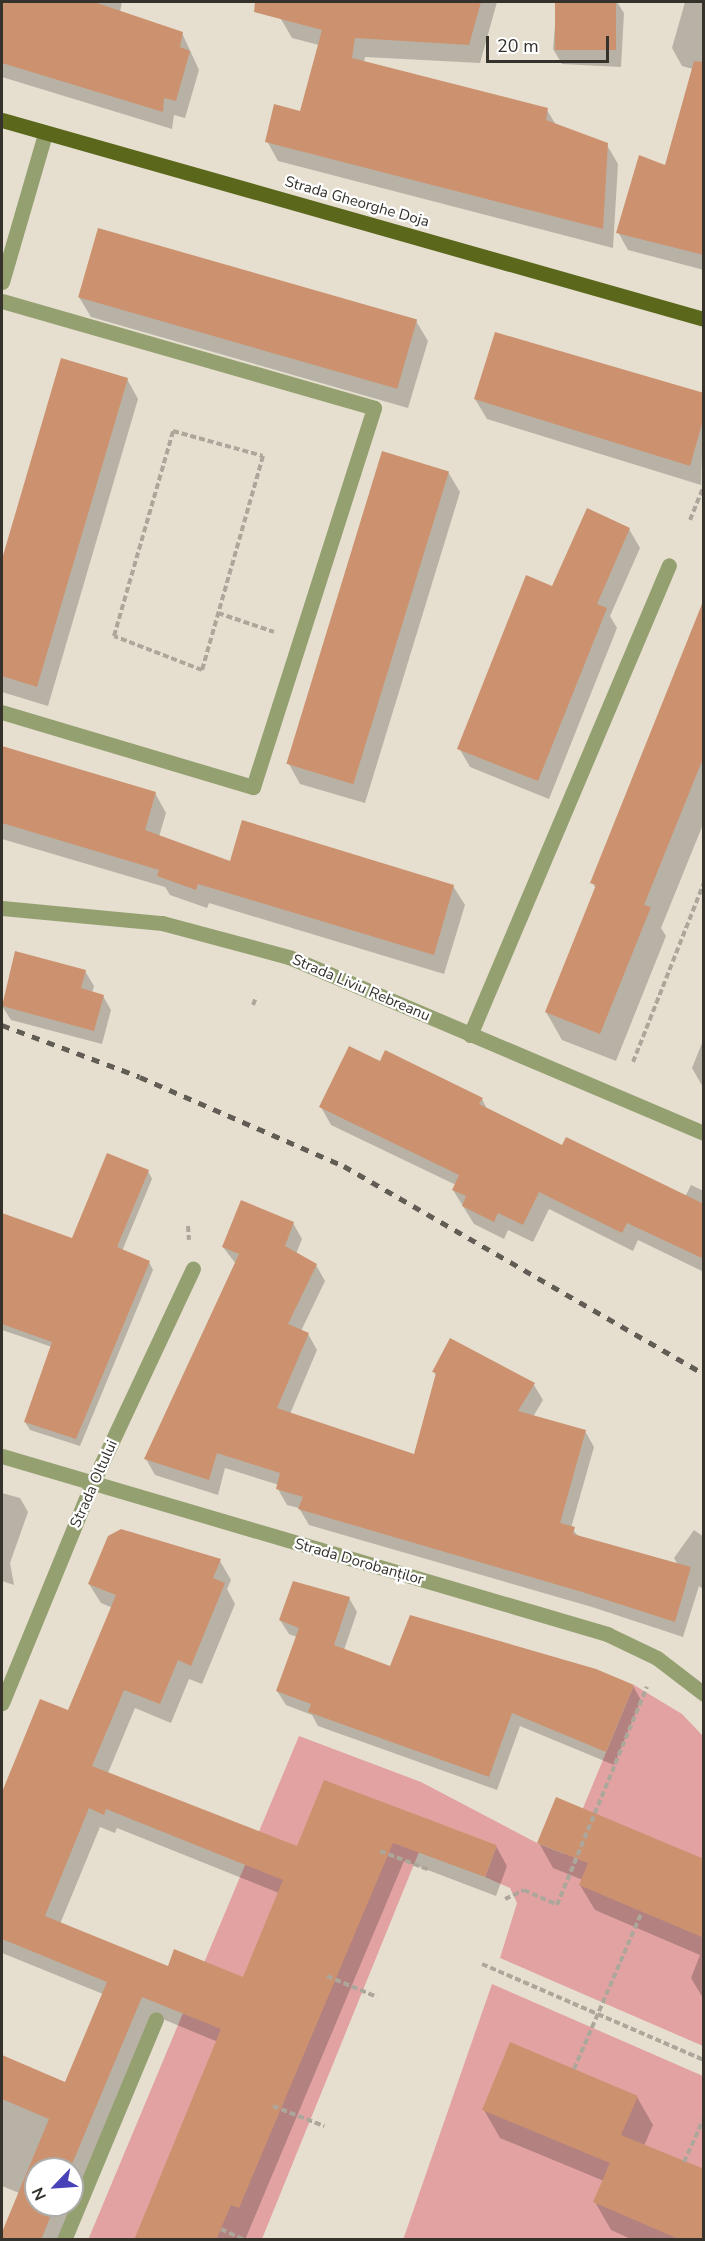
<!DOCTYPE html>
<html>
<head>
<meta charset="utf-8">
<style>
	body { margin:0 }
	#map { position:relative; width:705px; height:2241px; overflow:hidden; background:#e6dfd0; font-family:"Nunito Sans",sans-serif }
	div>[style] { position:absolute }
	.green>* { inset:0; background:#e2a2a2 }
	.shadow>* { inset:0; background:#0003 }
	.building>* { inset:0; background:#cc926f; transform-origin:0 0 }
	.path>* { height:4px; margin-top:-2px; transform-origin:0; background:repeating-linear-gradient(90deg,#ada79b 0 6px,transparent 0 9px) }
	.minor>* { height:15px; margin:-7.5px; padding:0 7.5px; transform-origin:7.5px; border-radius:7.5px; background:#95a071 }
	.major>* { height:15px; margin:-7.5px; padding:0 7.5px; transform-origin:7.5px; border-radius:7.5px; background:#5b671b }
	.rail>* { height:4.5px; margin-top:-2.25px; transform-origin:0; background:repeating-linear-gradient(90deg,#615d55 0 8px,transparent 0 16px) }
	span { translate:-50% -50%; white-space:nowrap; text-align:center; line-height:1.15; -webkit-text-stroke:4.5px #fff; paint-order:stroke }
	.street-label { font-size:15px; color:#35322c }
	.frame { position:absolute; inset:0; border:3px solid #35322c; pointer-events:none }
	.north { position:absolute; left:24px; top:2157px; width:60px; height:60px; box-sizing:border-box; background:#fff; border:2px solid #aeadab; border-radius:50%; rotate:245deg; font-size:16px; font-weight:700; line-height:24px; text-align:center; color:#35322c }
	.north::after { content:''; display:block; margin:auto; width:21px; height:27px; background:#4742b8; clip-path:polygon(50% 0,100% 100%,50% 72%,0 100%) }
	.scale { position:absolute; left:486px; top:36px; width:123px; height:27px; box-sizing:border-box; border:3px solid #35322c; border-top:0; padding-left:8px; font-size:18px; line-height:21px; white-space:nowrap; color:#35322c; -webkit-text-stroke:4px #fff; paint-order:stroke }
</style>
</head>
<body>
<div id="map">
	<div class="green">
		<i style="clip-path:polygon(634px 1685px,682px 1714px,703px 1736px,703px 2046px,500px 1958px,517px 1903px,510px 1888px,485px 1877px,497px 1845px,443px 1825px,431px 1857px,419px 1852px,262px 2239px,88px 2240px,299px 1736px,421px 1782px,537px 1843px,564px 1854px)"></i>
		<i style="clip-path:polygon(492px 1984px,703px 2076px,703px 2239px,403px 2240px)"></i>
	</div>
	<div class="shadow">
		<i style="clip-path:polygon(2px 2px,122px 2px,120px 12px,182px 33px,199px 70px,185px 118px,174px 115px,172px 129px,2px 77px)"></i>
		<i style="clip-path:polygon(286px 2px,497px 2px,480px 63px,365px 57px,364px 63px,547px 110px,556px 125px,607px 145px,618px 164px,613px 248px,278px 161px,267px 141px,301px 113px,319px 45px,292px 38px,281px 19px)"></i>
		<i style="clip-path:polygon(557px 2px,617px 2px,624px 13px,621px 67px,562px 64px,553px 49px)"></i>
		<i style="clip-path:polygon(685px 2px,704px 2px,704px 270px,628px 250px,618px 232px,666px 167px,693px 69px,682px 66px,672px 48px)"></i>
		<i style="clip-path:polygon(79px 297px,416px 321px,428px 341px,408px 408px,91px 317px)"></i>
		<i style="clip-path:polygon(62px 360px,127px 379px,138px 399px,48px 706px,2px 692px,2px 565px)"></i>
		<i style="clip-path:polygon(704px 394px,701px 485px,487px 419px,475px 399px)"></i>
		<i style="clip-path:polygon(448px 472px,460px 492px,365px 803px,300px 784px,289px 764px)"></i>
		<i style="clip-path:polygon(629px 529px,640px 548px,610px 616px,617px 628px,549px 799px,470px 767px,459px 748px,553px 588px)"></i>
		<i style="clip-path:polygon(692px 633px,704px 638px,704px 822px,661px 928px,666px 936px,616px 1061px,562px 1040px,546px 1012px,596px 889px,592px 882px)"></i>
		<i style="clip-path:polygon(2px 748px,155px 793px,166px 813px,159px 837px,231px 863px,453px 886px,465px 905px,444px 974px,209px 903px,207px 908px,170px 895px,165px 887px,2px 839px)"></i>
		<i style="clip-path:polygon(85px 971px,94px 986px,92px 993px,103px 996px,111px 1010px,102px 1044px,11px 1020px,2px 1006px)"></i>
		<i style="clip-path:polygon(704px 1038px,704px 1089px,692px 1068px)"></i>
		<i style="clip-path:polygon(380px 1063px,482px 1099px,488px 1111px,563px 1147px,685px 1197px,691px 1185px,704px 1191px,704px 1272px,638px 1240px,633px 1251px,549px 1209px,533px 1242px,508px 1230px,504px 1239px,474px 1224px,453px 1190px,456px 1185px,331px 1125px,321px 1107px)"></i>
		<i style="clip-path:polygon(148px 1171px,152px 1179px,122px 1251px,149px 1262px,153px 1270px,80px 1446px,30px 1430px,25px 1422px,52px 1347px,2px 1330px,2px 1214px,72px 1240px)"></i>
		<i style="clip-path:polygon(293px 1223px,302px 1239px,296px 1254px,316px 1265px,325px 1281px,301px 1331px,308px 1334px,317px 1350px,290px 1414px,415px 1456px,437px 1377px,434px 1372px,534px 1385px,543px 1400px,533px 1417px,585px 1431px,594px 1447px,571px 1528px,580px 1538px,678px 1565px,674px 1558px,694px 1530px,704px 1537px,704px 1590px,699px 1586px,683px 1637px,592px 1607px,309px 1525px,299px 1508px,287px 1505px,278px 1489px,279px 1485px,225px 1468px,218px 1495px,155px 1475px,146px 1459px,236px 1264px,223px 1247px)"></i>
		<i style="clip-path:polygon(2px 1493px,20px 1498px,28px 1512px,10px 1563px,14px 1585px,2px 1581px)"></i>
		<i style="clip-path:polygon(evenodd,220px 1561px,231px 1580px,227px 1589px,235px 1604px,202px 1684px,189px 1679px,171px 1723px,135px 1708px,108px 1773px,298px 1848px,325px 1782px,496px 1846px,507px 1866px,496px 1896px,404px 1861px,245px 2240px,136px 2240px,218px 2042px,153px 2015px,59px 2240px,2px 2240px,19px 2193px,2px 2186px,2px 2057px,66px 2084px,103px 1994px,2px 1953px,2px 1796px,41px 1701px,68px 1712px,113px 1608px,101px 1603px,89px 1584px,220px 1561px,100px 1827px,115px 1833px,117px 1828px,279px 1893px,243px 1979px,168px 1968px,60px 1924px,100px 1827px,220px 1561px,36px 2169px,72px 2169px,72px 2205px,36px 2205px,36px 2169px)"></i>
		<i style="clip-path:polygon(349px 1598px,357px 1612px,344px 1650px,391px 1668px,633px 1686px,641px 1700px,614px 1765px,520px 1726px,497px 1790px,318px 1726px,312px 1715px,286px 1705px,277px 1691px,297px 1637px,289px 1634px,280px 1620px)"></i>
		<i style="clip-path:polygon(539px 1843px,704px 1860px,704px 2000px,691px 1978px,700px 1955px,595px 1910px,580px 1885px,583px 1880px,553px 1868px)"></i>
		<i style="clip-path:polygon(637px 2097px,653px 2125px,644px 2146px,704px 2240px,633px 2240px,611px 2230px,595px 2202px,604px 2181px,500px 2138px,484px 2110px)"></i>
	</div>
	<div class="building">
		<i style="clip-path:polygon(2px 2px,94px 2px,183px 32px,180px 47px,190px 51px,176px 101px,164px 98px,163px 112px,2px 63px)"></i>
		<i style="clip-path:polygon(255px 2px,481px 2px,469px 45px,355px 38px,352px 58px,548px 108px,546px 120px,608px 143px,603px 229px,265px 142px,274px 104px,300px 111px,322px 30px,254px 12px)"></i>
		<i style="left:555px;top:2px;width:61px;height:48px"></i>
		<i style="clip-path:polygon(694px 61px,704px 62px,704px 255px,616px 233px,639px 155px,665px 165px)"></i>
		<i style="left:98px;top:228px;width:332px;height:72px;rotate:16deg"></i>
		<i style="clip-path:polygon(495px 332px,704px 393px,704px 417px,690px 466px,474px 399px)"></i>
		<i style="clip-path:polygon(61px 358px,128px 378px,37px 687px,2px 676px,2px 559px)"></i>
		<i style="left:382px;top:451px;width:70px;height:327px;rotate:17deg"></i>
		<i style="clip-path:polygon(587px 508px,630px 528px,597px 604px,607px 608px,538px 781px,457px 749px,526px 575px,552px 586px)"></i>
		<i style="clip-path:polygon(702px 604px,704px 756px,644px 905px,651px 907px,600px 1034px,545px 1012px,596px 885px,590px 883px)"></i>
		<i style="clip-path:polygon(2px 746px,156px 792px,145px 830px,230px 861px,242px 820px,454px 885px,434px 955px,198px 884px,196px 890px,157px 876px,159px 870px,2px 823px)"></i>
		<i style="clip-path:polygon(15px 951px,86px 970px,81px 988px,104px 995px,94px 1031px,2px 1006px)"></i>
		<i style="clip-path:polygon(349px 1046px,380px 1061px,385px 1050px,483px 1098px,479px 1104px,562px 1145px,566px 1137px,704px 1204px,704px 1259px,627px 1223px,622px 1233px,539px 1192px,523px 1225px,498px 1213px,494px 1222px,462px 1206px,466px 1196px,452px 1190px,459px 1175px,319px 1107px)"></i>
		<i style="clip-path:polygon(107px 1153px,149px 1170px,117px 1247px,150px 1261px,76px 1439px,24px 1422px,52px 1342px,2px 1324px,2px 1213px,72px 1238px)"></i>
		<i style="clip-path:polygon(241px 1200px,294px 1222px,285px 1246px,317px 1264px,288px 1324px,309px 1333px,277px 1408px,414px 1454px,436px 1373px,432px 1372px,450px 1338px,535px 1383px,518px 1411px,586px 1430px,560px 1523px,575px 1527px,573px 1534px,691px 1567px,675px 1622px,582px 1592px,298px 1509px,303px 1497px,276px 1489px,280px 1473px,217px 1453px,209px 1480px,144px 1459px,239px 1254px,222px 1247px)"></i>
		<i style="clip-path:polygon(evenodd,121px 1529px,221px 1559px,213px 1578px,225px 1583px,191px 1666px,178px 1660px,160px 1704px,124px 1690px,92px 1766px,297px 1846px,324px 1780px,497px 1845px,485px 1877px,393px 1843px,239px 2208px,231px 2205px,216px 2240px,134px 2240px,221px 2029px,142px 1997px,70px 2169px,36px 2169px,36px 2205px,55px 2205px,41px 2240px,2px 2240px,2px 2232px,49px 2119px,2px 2099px,2px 2055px,65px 2082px,107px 1982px,2px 1939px,2px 1792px,40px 1699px,68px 1710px,116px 1595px,88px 1584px,108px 1536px,121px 1529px,89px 1808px,104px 1815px,106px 1809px,283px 1880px,243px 1977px,174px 1949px,168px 1966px,45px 1916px,89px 1808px)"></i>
		<i style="clip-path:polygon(293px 1581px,350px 1597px,334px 1645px,390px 1666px,410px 1615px,596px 1669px,634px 1685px,606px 1752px,512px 1713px,489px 1777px,308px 1712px,311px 1704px,276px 1691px,299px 1628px,279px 1620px)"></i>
		<i style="clip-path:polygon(556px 1797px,704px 1859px,704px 1938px,579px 1885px,588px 1863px,537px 1843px)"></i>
		<i style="clip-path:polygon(510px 2042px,638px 2096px,621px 2135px,704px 2169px,704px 2240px,681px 2240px,593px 2202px,610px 2163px,482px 2110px)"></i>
	</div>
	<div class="path">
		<i style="left:173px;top:431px;width:93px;rotate:15.5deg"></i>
		<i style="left:263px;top:456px;width:223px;rotate:105.9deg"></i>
		<i style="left:202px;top:670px;width:94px;rotate:-158.9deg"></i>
		<i style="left:114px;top:636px;width:213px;rotate:-73.9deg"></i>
		<i style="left:690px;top:520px;width:38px;rotate:-68deg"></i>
		<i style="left:218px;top:613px;width:59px;rotate:18.7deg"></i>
		<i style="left:253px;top:1005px;width:9px;rotate:-69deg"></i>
		<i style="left:633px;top:1062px;width:193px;rotate:-68.4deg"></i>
		<i style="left:188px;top:1226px;width:14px;rotate:86deg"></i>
		<i style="left:380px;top:1851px;width:53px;rotate:20.8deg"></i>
		<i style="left:505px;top:1899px;width:21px;rotate:-25deg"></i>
		<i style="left:524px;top:1890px;width:36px;rotate:24deg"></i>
		<i style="left:557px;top:1905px;width:236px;rotate:-67.6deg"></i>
		<i style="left:482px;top:1964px;width:242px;rotate:23.4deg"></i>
		<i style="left:327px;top:1976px;width:54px;rotate:22.8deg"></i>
		<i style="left:574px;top:2069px;width:171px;rotate:-66.6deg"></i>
		<i style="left:273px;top:2106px;width:55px;rotate:21.4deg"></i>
		<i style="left:684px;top:2162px;width:48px;rotate:-65.6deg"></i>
		<i style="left:221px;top:2229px;width:26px;rotate:25deg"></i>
	</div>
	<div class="minor">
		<i style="left:2px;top:282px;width:154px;rotate:-73.8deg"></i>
		<i style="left:2px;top:301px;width:387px;rotate:16deg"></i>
		<i style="left:374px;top:408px;width:398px;rotate:107.7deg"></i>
		<i style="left:253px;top:787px;width:262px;rotate:-163.4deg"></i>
		<i style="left:2px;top:908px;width:161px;rotate:5.4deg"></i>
		<i style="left:162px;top:923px;width:131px;rotate:15deg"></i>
		<i style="left:289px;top:957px;width:451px;rotate:23deg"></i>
		<i style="left:470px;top:1035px;width:510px;rotate:-67.05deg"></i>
		<i style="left:2px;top:1456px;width:631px;rotate:16.39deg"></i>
		<i style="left:607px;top:1634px;width:55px;rotate:25.6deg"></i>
		<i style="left:657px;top:1658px;width:59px;rotate:37.5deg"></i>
		<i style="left:2px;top:1703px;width:237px;rotate:-67.7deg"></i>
		<i style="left:92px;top:1484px;width:238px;rotate:-64.9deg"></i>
		<i style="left:64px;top:2240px;width:239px;rotate:-67.4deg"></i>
	</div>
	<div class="major">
		<i style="left:2px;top:120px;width:730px;rotate:15.83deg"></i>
	</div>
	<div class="rail">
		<i style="left:2px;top:1025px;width:147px;rotate:20.6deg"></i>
		<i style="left:140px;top:1077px;width:223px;rotate:23.6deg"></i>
		<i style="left:344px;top:1166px;width:416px;rotate:30deg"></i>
	</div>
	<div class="street-label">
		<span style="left:357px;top:202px;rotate:16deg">Strada Gheorghe Doja</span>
		<span style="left:361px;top:988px;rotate:23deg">Strada Liviu Rebreanu</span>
		<span style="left:94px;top:1484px;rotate:-66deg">Strada Oltului</span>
		<span style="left:359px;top:1562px;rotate:16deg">Strada Dorobanților</span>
	</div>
	<div class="frame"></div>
	<div class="north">N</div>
	<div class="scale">20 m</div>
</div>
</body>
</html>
